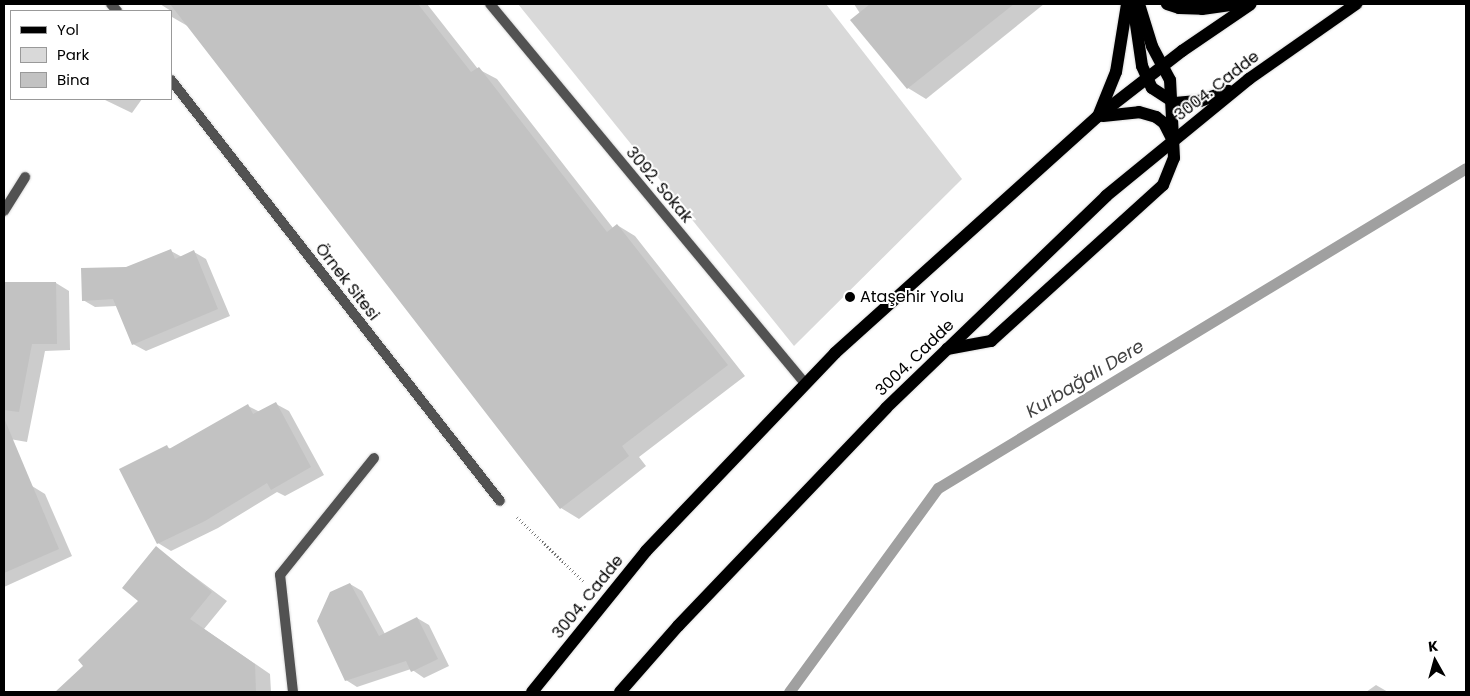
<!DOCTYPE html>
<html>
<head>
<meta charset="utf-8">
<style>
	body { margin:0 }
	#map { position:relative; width:1470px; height:696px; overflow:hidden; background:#fff; font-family:Poppins,sans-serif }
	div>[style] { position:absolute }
	.green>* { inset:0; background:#d9d9d9 }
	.shadow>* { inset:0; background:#0003 }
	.stream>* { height:11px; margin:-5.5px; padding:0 5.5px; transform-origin:5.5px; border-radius:5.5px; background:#a0a0a0 }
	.building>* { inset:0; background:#c2c2c2 }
	.path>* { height:3px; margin-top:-1.5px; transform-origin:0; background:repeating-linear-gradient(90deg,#747474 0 1px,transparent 0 3.5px) }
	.roads { filter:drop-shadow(0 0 1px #dbdbdb) drop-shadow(0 0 1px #dbdbdb) }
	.street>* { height:10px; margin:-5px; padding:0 5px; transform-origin:5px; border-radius:5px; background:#525252 }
	.primary>* { height:12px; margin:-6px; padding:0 6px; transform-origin:6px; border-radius:6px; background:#000 }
	.dots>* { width:14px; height:14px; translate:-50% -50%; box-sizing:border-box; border:2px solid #fff; border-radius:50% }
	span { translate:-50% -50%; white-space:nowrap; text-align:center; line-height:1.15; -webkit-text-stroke:4px #fff; paint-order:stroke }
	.street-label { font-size:16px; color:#000 }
	.poi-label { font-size:16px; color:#000 }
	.left { translate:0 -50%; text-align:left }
	.water-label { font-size:18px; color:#414141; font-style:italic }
	.frame { position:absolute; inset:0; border:5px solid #000; pointer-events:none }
	.legend { position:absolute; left:10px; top:10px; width:162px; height:90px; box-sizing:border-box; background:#fff; border:1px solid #999; margin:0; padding:6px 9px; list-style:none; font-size:15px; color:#000 }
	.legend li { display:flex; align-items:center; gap:10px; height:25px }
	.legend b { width:25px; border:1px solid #999 }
	.north { position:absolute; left:1410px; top:636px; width:50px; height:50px; -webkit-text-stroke:4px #fff; paint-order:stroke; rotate:353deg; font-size:14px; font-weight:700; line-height:20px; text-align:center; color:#000 }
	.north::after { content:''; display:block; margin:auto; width:18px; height:22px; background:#000; clip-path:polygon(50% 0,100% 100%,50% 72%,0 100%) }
</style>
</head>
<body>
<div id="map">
	<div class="green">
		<i style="clip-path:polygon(518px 4px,826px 4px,962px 179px,794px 346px)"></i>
	</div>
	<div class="shadow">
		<i style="clip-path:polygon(160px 4px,427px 4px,478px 69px,497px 79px,613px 228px,617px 225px,635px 236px,745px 376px,639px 457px,646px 466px,579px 519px,561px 508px,191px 28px,172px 17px,171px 11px)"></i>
		<i style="clip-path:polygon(854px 4px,1044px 4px,926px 99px,908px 88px)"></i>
		<i style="clip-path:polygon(103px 99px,142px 99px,132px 113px)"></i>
		<i style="clip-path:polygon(171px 251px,182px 257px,194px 252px,206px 259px,230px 316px,146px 351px,133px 344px,117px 306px,95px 307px,83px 300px,126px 268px)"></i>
		<i style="clip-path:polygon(56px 283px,69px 291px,70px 350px,45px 351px,27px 442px,4px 438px,4px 284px)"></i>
		<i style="clip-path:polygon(276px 404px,289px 411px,324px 475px,285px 496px,277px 492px,218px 528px,171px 551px,158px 543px,167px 447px,171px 449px,248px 406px,260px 412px)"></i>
		<i style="clip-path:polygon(32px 486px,45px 494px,72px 556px,4px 587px,4px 498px)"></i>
		<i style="clip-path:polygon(156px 548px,227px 601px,204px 629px,270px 674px,271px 692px,57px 692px,85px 666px,140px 601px)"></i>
		<i style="clip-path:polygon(350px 584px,362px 591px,385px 634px,417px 618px,429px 625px,449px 666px,424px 678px,411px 669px,357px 687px,346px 680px)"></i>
		<i style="clip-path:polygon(1376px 685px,1388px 692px,1366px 692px)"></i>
	</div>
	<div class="stream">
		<i style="left:789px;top:692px;width:253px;rotate:-53.9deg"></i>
		<i style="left:938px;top:488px;width:617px;rotate:-31.22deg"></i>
	</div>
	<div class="building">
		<i style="clip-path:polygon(170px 4px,418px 4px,471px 72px,479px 67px,607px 232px,617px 224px,728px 365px,622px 446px,629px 456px,560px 509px)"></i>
		<i style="clip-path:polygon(870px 4px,1014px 4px,907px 89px,850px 20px)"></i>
		<i style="clip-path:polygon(171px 249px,175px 259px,194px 250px,218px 309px,132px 345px,113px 299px,82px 301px,81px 268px,126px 267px)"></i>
		<i style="clip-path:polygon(4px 282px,56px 282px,57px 344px,32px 344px,19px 412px,4px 410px)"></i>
		<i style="clip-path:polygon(276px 402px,311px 467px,271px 490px,267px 483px,205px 521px,157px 544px,119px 469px,167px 445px,169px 449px,248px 404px,253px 414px)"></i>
		<i style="clip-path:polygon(4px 418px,59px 549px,4px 573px)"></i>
		<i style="clip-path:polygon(156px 546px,212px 592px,190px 619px,255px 664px,256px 692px,55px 692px,83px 666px,78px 660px,138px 601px,122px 588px)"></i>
		<i style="clip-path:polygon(350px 583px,379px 636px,417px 617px,438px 659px,411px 672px,406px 661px,345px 681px,317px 621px,330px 592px)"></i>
	</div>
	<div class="path">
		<i style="left:517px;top:517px;width:92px;rotate:44.1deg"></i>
	</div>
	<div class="roads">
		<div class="street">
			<i style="left:111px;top:4px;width:9px;rotate:49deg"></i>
			<i style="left:490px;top:4px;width:494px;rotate:50.3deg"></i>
			<i style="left:171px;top:80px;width:534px;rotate:51.99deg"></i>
			<i style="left:4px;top:211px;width:40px;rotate:-58deg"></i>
			<i style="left:293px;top:692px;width:118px;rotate:-96.3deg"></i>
			<i style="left:280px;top:575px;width:150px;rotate:-51.2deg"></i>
		</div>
		<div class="primary">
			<i style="left:1133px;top:4px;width:63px;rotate:81.7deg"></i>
			<i style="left:1142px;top:66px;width:24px;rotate:66deg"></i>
			<i style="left:1152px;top:88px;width:27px;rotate:33deg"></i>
			<i style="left:1175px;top:103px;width:25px;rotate:-5deg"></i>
			<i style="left:1200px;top:101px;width:30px;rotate:-20deg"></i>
			<i style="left:1167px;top:4px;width:13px;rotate:18deg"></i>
			<i style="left:1179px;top:8px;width:23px;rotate:2deg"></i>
			<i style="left:1202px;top:9px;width:34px;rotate:-8deg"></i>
			<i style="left:1099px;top:114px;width:45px;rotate:-68deg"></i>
			<i style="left:1116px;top:72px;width:69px;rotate:-80.8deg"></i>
			<i style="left:1103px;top:116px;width:36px;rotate:-6deg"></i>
			<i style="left:1139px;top:112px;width:18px;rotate:16deg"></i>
			<i style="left:1156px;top:117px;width:10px;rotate:37deg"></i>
			<i style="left:1164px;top:123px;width:16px;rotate:63deg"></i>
			<i style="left:947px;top:349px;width:45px;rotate:-10.3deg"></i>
			<i style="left:991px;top:341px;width:232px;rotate:-42.2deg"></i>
			<i style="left:1163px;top:185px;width:29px;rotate:-68deg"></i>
			<i style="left:1174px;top:158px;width:78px;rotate:-92.9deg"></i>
			<i style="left:1170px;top:80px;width:38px;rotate:-118deg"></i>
			<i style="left:1152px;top:46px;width:44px;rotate:-107.2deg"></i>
			<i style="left:532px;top:692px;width:181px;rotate:-51deg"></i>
			<i style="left:646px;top:551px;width:274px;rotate:-46.3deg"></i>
			<i style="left:835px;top:353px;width:353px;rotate:-42deg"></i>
			<i style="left:1097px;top:117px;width:108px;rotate:-37.8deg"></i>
			<i style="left:1182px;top:51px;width:83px;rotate:-34.3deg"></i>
			<i style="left:620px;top:692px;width:88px;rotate:-48.7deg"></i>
			<i style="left:678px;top:626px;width:301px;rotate:-46.3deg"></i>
			<i style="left:886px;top:408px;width:306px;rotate:-43.9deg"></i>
			<i style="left:1106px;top:196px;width:185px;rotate:-39.3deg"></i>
			<i style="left:1249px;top:79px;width:131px;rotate:-35deg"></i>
		</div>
	</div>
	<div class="dots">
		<i style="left:850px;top:297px;background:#000"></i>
	</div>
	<div class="street-label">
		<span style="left:1217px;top:86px;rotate:-38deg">3004. Cadde</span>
		<span style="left:659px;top:185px;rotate:50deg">3092. Sokak</span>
		<span style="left:347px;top:282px;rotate:52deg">Örnek Sitesi</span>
		<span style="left:915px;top:358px;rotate:-44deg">3004. Cadde</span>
		<span style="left:588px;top:597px;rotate:-51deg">3004. Cadde</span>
	</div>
	<div class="poi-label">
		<span class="left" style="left:860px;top:297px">Ataşehir Yolu</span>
	</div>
	<div class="water-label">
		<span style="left:1085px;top:379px;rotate:-31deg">Kurbağalı Dere</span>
	</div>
	<div class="frame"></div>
	<ul class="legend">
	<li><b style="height:6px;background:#000"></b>Yol</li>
	<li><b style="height:14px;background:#d9d9d9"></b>Park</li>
	<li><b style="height:14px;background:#c2c2c2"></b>Bina</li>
	</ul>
	<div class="north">K</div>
</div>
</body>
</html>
